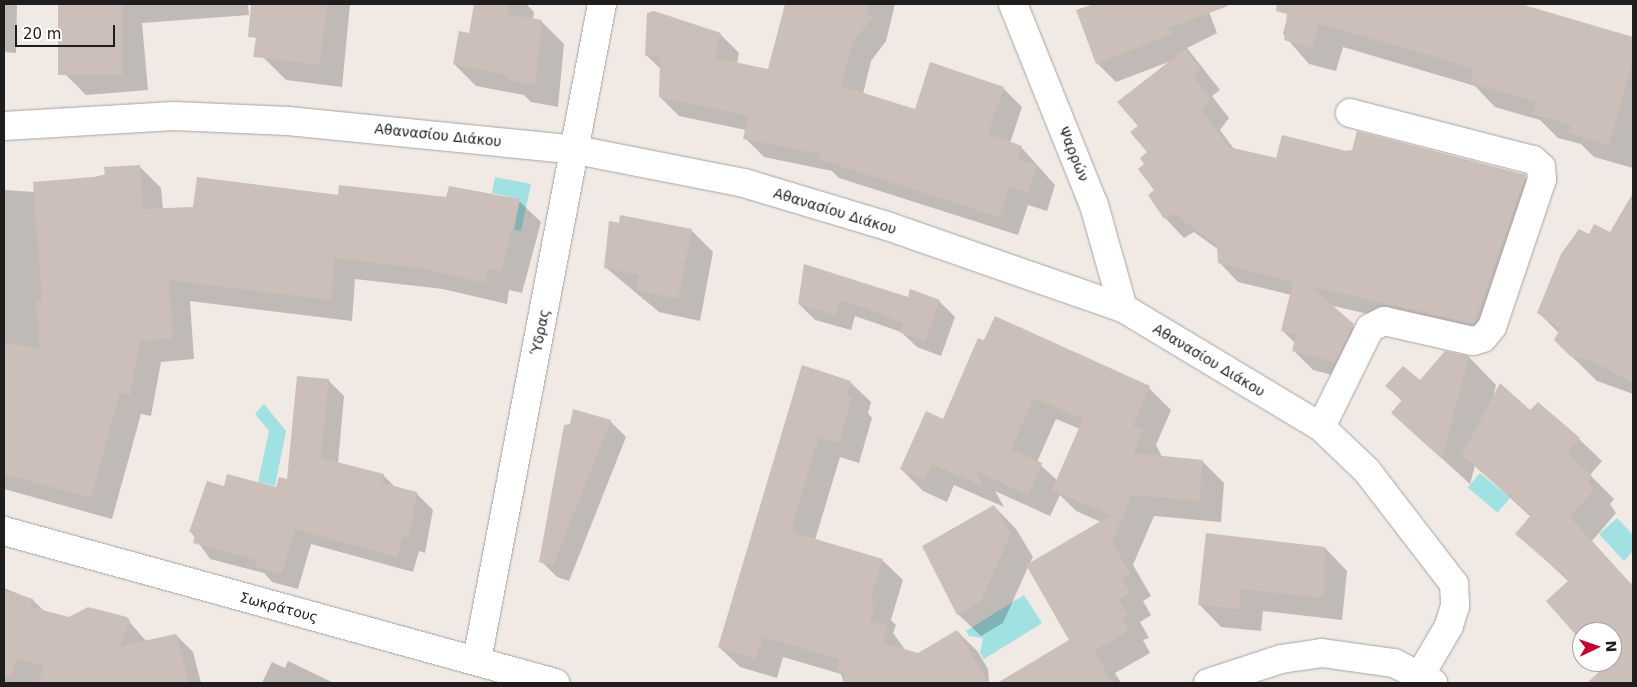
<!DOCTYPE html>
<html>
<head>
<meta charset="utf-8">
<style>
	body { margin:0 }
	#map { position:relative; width:1637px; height:687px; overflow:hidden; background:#f0e9e4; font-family:"DejaVu Sans",sans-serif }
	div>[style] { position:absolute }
	.water>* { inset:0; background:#a0e1e2; transform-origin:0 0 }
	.shadow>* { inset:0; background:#0003 }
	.building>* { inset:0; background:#ccbeb9; transform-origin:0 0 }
	.roads { filter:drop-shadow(0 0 1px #a5a5a5) drop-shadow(0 0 1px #a5a5a5) }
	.minor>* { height:28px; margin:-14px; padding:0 14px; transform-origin:14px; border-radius:14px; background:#fff }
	span { translate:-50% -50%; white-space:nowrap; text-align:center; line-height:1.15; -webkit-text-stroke:4px #fff; paint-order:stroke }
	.street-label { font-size:14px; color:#1e1e1e }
	.frame { position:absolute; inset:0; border:5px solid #1e1e1e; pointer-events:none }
	.north { position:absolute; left:1572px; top:622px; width:50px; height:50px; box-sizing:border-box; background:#fff; border:1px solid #a5a5a5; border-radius:50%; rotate:87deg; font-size:14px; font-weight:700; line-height:20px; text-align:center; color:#1e1e1e }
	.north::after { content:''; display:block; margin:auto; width:18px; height:22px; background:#cd002c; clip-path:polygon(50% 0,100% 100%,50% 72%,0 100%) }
	.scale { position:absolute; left:15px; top:25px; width:100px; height:22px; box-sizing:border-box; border:2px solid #1e1e1e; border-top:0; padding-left:6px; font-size:15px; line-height:18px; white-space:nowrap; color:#1e1e1e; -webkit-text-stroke:4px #fff; paint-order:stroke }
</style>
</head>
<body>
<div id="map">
	<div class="water">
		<i style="clip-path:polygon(495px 177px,531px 184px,521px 231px,514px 230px,520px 199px,492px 193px)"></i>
		<i style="clip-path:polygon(264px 404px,286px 431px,275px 486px,258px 482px,269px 431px,255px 414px)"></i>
		<i style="left:1480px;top:473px;width:39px;height:19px;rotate:40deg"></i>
		<i style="clip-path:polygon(1617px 518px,1633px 535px,1633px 551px,1624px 561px,1599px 534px)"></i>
		<i style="clip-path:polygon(1024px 595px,1042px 623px,984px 659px,980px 653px,983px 638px,969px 636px,966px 631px)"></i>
	</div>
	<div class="shadow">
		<i style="clip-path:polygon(4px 4px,17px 4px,16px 53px,4px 52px,4px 97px)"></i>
		<i style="clip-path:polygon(60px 4px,248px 4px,249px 15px,142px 23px,148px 90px,86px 95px,65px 74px)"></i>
		<i style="clip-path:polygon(270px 4px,350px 4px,342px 87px,286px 80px,264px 58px)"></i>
		<i style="clip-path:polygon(476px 4px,526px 4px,534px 12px,533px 20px,541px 21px,564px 44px,558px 107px,531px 102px,524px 95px,476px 86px,454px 64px,470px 34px)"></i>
		<i style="clip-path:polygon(787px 4px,895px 4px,886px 41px,871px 61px,863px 94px,915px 111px,1003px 88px,1022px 107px,1010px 143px,1021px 147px,1055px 185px,1047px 211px,1028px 205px,1018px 235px,839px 178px,832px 171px,764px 157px,745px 138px,746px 130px,679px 116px,660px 97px,661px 69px,646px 55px,720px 34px,739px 53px,737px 64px,769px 71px)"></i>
		<i style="clip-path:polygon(1097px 4px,1206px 4px,1217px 33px,1187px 48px,1220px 90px,1212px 96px,1229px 118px,1220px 130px,1234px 149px,1277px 160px,1346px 153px,1353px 151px,1358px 133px,1526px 178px,1545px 197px,1493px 343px,1329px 305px,1373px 345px,1355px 381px,1313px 370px,1294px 351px,1296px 344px,1283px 331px,1291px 295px,1238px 282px,1219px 262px,1219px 250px,1194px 232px,1184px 238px,1165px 218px,1146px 164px,1149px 152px,1140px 127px,1171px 61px,1116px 82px,1097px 63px,1078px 11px)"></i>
		<i style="clip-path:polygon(1291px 4px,1518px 4px,1633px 38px,1633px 168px,1594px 157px,1581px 144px,1558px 138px,1540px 120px,1495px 107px,1475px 86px,1343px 47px,1336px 71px,1309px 64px,1283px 34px)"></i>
		<i style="clip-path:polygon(139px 166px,161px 188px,163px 210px,339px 196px,519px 201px,541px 222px,522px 293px,509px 290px,507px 304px,443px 289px,355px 279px,352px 321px,190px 301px,194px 359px,161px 362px,151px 416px,141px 414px,112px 519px,4px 489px,4px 190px,35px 192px)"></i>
		<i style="clip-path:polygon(1615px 225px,1633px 228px,1633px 394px,1597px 381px,1555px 340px,1559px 333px,1538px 312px,1589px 236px,1610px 234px)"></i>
		<i style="clip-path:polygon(691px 230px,713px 252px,700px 321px,659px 312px,605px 267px)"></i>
		<i style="clip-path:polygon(805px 266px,908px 299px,939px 301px,955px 317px,941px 356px,917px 347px,901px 332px,855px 316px,851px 330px,815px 320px,799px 304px)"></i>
		<i style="clip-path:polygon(evenodd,979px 340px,1149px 388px,1171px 410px,1156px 445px,1162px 457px,1202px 461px,1224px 483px,1221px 522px,1154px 516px,1133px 565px,1151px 596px,1143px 601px,1151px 615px,1140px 622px,1149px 638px,1143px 640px,1150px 653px,1115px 673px,1121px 683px,1000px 683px,1071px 641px,1028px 567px,1003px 623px,981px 636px,958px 614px,994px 506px,1016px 529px,1033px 557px,1029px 565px,1101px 522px,1076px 511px,1060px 495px,1050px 516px,995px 491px,1004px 507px,954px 485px,947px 502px,923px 491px,901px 469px,944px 420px,979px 340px,1056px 419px,1080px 429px,1058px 481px,1037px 462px,1056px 419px)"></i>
		<i style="clip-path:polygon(1445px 352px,1469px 357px,1496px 385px,1493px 397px,1579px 439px,1602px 461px,1590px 475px,1614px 499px,1610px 504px,1616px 513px,1592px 541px,1631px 584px,1633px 580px,1633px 683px,1612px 683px,1601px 671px,1606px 667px,1602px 662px,1612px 662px,1612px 632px,1582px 632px,1582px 640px,1569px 582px,1517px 533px,1531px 517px,1475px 466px,1470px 484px,1392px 413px,1402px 401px,1387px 386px,1420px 382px)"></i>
		<i style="clip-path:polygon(802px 367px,850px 382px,871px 402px,868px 413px,872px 418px,859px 463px,840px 457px,815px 540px,882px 560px,903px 580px,891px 620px,896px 625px,893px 633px,906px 651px,918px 655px,957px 631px,978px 652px,988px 669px,989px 683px,844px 683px,841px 674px,783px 657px,777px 678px,740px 667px,719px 647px)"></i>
		<i style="clip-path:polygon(328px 380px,344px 396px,338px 463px,383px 475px,396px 488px,417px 494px,433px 510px,425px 553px,419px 551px,413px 572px,311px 544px,298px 589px,272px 582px,264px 573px,210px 559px,191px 532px,225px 487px,277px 488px,288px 481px)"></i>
		<i style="clip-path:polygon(610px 421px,626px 437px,569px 581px,557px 577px,541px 561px)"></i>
		<i style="clip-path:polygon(1325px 548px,1347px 571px,1342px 620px,1263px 611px,1261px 631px,1221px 627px,1199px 604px)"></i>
		<i style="clip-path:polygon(4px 588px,33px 600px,44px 611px,69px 618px,126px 618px,146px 641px,176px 635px,193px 652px,201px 683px,4px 683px)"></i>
		<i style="clip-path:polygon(288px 661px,334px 683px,262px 683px,272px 662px,285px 668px)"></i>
	</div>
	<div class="building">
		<i style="left:58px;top:4px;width:64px;height:71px"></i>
		<i style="clip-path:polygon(262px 4px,327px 4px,320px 65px,253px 57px,256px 38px,248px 37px,251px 5px)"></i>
		<i style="clip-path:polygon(474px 4px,509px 4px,508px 14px,542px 20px,535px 86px,508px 80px,509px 75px,453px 64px,459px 31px,469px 33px)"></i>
		<i style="clip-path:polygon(785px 4px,869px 4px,866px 14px,874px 16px,853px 42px,841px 86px,915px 109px,930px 62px,1004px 87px,988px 134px,1022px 146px,1018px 159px,1037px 165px,1028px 193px,1009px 187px,999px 217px,818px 159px,820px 154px,743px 139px,748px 116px,659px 97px,660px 58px,645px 55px,647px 13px,654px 11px,721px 33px,715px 58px,768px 69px)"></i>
		<i style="clip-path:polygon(1094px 4px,1227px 4px,1228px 6px,1169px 28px,1173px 34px,1096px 64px,1076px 10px)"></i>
		<i style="clip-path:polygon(1277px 4px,1521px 4px,1633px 37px,1633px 60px,1609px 145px,1568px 133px,1571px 125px,1533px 114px,1536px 102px,1470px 83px,1474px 70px,1443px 59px,1319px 24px,1312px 48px,1284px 40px,1287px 14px,1276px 11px)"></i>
		<i style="clip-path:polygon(1185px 49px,1201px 70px,1193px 76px,1210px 98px,1201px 110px,1229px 147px,1276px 158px,1282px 135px,1346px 151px,1352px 150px,1357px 131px,1526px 175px,1474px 324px,1310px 286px,1354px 324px,1336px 362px,1292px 351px,1296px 335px,1281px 331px,1293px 282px,1218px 263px,1217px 245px,1174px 214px,1164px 219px,1148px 195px,1154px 190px,1138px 169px,1144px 164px,1140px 158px,1147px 152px,1130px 132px,1138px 126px,1117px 102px)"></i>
		<i style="clip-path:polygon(140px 165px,143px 209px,193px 207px,197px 177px,338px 195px,339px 185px,446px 197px,449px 186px,520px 199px,501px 272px,488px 269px,485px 283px,420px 268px,334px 258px,331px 300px,169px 280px,173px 338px,140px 341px,130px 395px,120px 393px,91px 498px,4px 474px,4px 342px,40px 349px,36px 301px,42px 301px,33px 182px,105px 176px,104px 167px)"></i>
		<i style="clip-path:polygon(1633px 193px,1633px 383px,1592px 361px,1570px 356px,1554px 340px,1560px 329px,1537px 313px,1561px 254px,1579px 229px,1589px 234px,1594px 224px,1610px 232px)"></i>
		<i style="clip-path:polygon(620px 215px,692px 229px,678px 299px,636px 290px,639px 275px,604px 268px,609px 221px,619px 223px)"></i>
		<i style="clip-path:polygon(804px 264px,908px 297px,910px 289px,940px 300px,925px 341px,899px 332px,903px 323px,851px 303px,839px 301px,835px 315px,798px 304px)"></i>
		<i style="clip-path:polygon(995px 316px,1150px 386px,1133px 426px,1143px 430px,1133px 453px,1203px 460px,1199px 501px,1132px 495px,1112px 542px,1130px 574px,1122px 578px,1130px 593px,1119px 600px,1128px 615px,1122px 618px,1129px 630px,1094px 651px,1113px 683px,997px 683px,1069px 640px,1026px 565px,1111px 515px,1052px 490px,1083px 419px,1034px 398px,1011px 449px,1042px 463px,1028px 495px,975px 471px,984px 487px,932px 464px,924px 481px,900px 469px,926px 411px,943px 419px,978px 338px,984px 340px)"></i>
		<i style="clip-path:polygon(1445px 351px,1469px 356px,1442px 459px,1391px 413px,1402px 400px,1385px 386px,1403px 366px,1420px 380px)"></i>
		<i style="clip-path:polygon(802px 365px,851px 381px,847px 394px,852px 396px,839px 443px,819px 437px,792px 526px,795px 533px,883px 559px,870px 601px,876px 603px,870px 621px,887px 626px,883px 643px,918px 653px,957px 630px,988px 683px,843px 683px,846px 674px,836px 671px,839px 659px,763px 637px,756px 659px,718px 647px)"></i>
		<i style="clip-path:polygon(297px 376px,329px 379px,321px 458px,384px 474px,382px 483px,417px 492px,409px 538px,403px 536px,397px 557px,295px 529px,282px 574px,255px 566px,256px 560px,193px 543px,195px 534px,189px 532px,207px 481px,224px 486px,227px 474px,276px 487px,279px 477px,287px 479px)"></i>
		<i style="clip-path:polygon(1500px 383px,1530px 410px,1538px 402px,1580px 438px,1567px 453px,1592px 476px,1588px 481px,1594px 490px,1570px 517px,1633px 587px,1633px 683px,1587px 683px,1604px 667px,1600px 662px,1612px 662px,1612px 632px,1582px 632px,1582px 642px,1546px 601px,1569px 580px,1515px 534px,1531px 515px,1462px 455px)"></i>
		<i style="clip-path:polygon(573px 409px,611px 420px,553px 566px,539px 562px,564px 425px,570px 424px)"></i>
		<i style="clip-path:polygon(994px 505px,1011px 534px,981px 601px,957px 615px,922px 546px)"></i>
		<i style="clip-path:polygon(1206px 533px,1325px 547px,1324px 593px,1319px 598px,1241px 589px,1239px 609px,1198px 605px)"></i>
		<i style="clip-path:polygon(4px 590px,33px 599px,31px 607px,69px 617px,88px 607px,127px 617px,130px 621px,120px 646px,176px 634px,189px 683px,38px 683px,44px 666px,17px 659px,12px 676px,4px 675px)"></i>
	</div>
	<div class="roads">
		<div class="minor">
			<i style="left:1013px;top:4px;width:217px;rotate:68.1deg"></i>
			<i style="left:1094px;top:205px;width:107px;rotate:74.3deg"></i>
			<i style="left:4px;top:126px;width:170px;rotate:-3.4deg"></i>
			<i style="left:174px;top:116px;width:114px;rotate:2.5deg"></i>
			<i style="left:288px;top:121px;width:289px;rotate:5.7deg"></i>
			<i style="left:576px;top:150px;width:171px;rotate:11.1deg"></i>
			<i style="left:744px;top:183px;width:149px;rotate:16.7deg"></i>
			<i style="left:887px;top:226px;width:250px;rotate:19.2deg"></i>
			<i style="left:1123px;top:308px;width:231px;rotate:31deg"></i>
			<i style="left:1321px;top:427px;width:64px;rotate:43.7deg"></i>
			<i style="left:1367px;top:471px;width:143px;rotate:52.4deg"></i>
			<i style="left:1454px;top:584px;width:22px;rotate:87deg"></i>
			<i style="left:1455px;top:606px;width:21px;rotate:107deg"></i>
			<i style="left:1449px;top:626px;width:56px;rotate:120.3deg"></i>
			<i style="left:1321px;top:427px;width:110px;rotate:-63.7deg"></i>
			<i style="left:1370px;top:328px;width:16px;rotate:-27deg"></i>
			<i style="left:1384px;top:321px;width:91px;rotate:12.7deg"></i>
			<i style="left:1473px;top:341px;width:10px;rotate:-17deg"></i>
			<i style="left:1483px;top:338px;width:14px;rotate:-51deg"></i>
			<i style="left:1492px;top:327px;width:156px;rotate:-71.3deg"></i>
			<i style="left:1542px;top:179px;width:12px;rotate:-95deg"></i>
			<i style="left:1541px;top:167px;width:11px;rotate:-139deg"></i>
			<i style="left:1533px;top:160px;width:189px;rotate:-165.6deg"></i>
			<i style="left:4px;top:531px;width:572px;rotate:15.42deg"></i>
			<i style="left:477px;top:660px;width:668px;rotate:-79.21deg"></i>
			<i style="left:1208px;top:683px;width:77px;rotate:-18.2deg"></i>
			<i style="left:1281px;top:659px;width:41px;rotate:-8.3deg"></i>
			<i style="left:1322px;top:653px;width:73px;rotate:7.9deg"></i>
			<i style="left:1394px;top:663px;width:44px;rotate:27.1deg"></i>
		</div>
	</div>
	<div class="street-label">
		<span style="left:438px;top:135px;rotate:6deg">Αθανασίου Διάκου</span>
		<span style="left:1074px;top:154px;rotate:68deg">Ψαρρών</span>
		<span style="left:835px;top:211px;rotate:17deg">Αθανασίου Διάκου</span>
		<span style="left:540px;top:332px;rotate:-79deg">Ύδρας</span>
		<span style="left:1209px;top:360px;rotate:31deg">Αθανασίου Διάκου</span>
		<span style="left:279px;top:607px;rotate:15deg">Σωκράτους</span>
	</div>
	<div class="frame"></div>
	<div class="north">N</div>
	<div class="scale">20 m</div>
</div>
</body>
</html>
